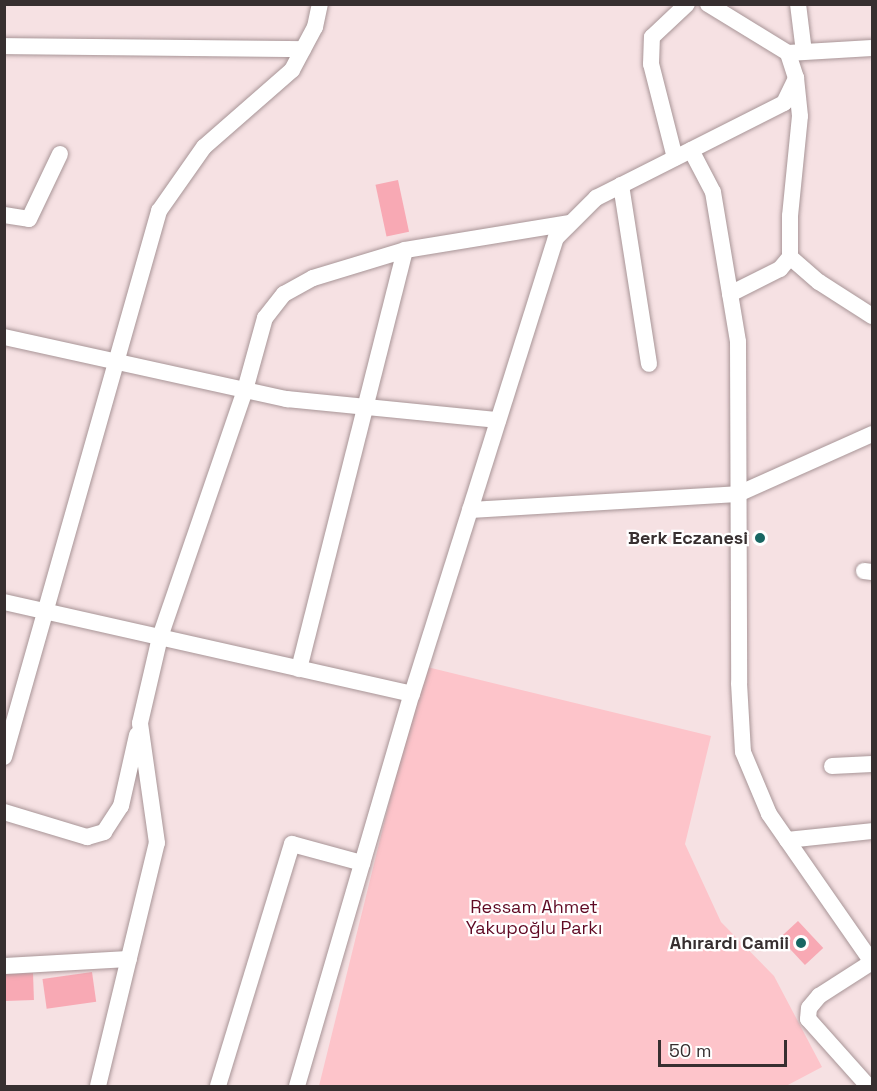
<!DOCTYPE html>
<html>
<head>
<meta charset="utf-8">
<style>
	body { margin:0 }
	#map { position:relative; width:877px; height:1091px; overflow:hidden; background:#f6e1e3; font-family:"Space Grotesk",sans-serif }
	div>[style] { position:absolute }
	.green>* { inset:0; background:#fdc4ca }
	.building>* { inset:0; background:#f8a9b4; transform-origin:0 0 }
	.roads { filter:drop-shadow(0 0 2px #a89597) drop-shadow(0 0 2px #a89597) }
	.minor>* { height:16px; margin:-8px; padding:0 8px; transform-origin:8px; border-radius:8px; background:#fff }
	.dots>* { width:16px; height:16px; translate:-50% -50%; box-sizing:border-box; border:3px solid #fff; border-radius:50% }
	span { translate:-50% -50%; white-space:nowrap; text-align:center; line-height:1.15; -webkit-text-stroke:4.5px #fff; paint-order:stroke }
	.poi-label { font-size:18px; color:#372f30; font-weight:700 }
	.right { translate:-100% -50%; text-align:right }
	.park-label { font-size:18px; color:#600a24 }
	.frame { position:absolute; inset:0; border:6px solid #372f30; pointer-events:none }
	.scale { position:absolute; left:658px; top:1040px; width:129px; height:27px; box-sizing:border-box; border:3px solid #372f30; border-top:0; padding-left:8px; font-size:18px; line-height:21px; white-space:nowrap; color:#372f30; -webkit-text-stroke:4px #fff; paint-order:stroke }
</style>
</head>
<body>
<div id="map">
	<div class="green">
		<i style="clip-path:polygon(423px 666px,711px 736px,685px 844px,721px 922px,774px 976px,822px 1067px,786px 1086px,319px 1086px)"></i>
	</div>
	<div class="building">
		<i style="left:398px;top:180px;width:53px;height:23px;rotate:78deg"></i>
		<i style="left:798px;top:921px;width:37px;height:25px;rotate:47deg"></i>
		<i style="left:92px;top:972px;width:30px;height:50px;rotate:82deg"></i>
		<i style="left:33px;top:973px;width:27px;height:29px;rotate:88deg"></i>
	</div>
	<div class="roads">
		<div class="minor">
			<i style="left:798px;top:4px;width:48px;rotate:82.9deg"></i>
			<i style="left:4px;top:46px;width:299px;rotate:0.6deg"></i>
			<i style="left:788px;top:53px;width:84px;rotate:-3.4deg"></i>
			<i style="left:691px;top:150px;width:47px;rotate:62.4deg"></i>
			<i style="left:713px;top:192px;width:152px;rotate:80.5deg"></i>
			<i style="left:738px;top:342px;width:341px;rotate:89.8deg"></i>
			<i style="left:739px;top:683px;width:69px;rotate:86.7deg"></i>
			<i style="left:743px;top:752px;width:67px;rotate:67.2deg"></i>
			<i style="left:769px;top:814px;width:180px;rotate:55.2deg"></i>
			<i style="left:675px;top:158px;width:97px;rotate:-104.3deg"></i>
			<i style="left:651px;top:64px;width:27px;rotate:-88deg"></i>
			<i style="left:652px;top:37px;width:48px;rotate:-43.3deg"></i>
			<i style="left:621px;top:185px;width:181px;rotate:81.1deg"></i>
			<i style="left:4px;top:215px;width:25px;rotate:9deg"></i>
			<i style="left:29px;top:219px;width:72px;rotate:-64.5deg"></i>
			<i style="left:790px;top:257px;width:38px;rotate:41deg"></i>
			<i style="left:819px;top:282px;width:63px;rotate:32.7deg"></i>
			<i style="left:730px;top:294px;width:56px;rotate:-26.6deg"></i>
			<i style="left:780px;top:269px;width:16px;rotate:-50deg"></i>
			<i style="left:790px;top:257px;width:41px;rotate:-90deg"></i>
			<i style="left:790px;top:216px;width:100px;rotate:-84.3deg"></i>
			<i style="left:800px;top:116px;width:38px;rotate:-96deg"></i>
			<i style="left:4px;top:337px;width:290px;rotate:12.4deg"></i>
			<i style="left:287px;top:399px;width:212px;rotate:5.7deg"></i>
			<i style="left:470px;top:510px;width:268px;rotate:-3.4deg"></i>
			<i style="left:738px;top:494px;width:147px;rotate:-24.1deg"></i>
			<i style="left:864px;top:571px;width:8px;rotate:7deg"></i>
			<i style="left:4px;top:602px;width:418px;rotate:12.7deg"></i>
			<i style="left:299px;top:669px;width:432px;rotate:-75.8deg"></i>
			<i style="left:4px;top:757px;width:568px;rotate:-74.15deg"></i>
			<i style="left:159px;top:211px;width:78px;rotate:-54.9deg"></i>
			<i style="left:204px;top:147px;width:117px;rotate:-41.2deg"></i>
			<i style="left:292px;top:70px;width:49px;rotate:-61.9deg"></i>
			<i style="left:315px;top:27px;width:24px;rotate:-78deg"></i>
			<i style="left:832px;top:766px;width:40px;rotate:-2.9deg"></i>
			<i style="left:4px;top:812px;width:87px;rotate:16.8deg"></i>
			<i style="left:87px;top:837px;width:18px;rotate:-16deg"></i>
			<i style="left:104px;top:832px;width:31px;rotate:-57deg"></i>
			<i style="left:121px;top:806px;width:73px;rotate:-77.3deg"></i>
			<i style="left:787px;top:840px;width:85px;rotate:-6deg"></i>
			<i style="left:4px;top:966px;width:125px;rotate:-3.2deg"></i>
			<i style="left:98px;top:1086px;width:250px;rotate:-76.4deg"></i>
			<i style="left:157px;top:843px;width:121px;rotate:-98.1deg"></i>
			<i style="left:140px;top:723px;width:88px;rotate:-76.9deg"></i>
			<i style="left:160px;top:637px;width:261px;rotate:-71deg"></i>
			<i style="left:245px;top:390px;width:75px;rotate:-74.5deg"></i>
			<i style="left:265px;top:318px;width:31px;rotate:-52deg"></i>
			<i style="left:284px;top:294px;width:33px;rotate:-29deg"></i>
			<i style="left:313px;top:278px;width:96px;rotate:-16.9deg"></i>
			<i style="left:405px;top:250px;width:167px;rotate:-9.3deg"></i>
			<i style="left:218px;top:1086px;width:253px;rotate:-73deg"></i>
			<i style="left:292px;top:844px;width:73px;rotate:15.2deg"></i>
			<i style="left:297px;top:1086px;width:409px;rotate:-73.7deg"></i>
			<i style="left:412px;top:694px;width:478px;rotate:-72.5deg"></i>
			<i style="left:556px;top:238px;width:57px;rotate:-45deg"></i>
			<i style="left:596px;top:198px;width:211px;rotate:-26.8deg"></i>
			<i style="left:784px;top:103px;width:28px;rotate:-64deg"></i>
			<i style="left:796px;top:78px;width:26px;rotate:-108deg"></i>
			<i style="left:788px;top:53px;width:94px;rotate:-148.5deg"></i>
			<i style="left:868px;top:1086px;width:90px;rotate:-131.8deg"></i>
			<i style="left:808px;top:1019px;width:11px;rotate:-85deg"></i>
			<i style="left:809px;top:1008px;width:16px;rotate:-50deg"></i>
			<i style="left:819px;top:996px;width:63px;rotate:-32.7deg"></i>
		</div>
	</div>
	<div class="dots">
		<i style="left:760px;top:538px;background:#196663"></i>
		<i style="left:801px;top:943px;background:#196663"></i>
	</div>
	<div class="poi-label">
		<span class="right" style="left:748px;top:538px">Berk Eczanesi</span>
		<span class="right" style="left:789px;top:943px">Ahırardı Camii</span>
	</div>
	<div class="park-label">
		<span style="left:534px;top:918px">Ressam Ahmet<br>Yakupoğlu Parkı</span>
	</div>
	<div class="frame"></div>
	<div class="scale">50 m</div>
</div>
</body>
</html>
